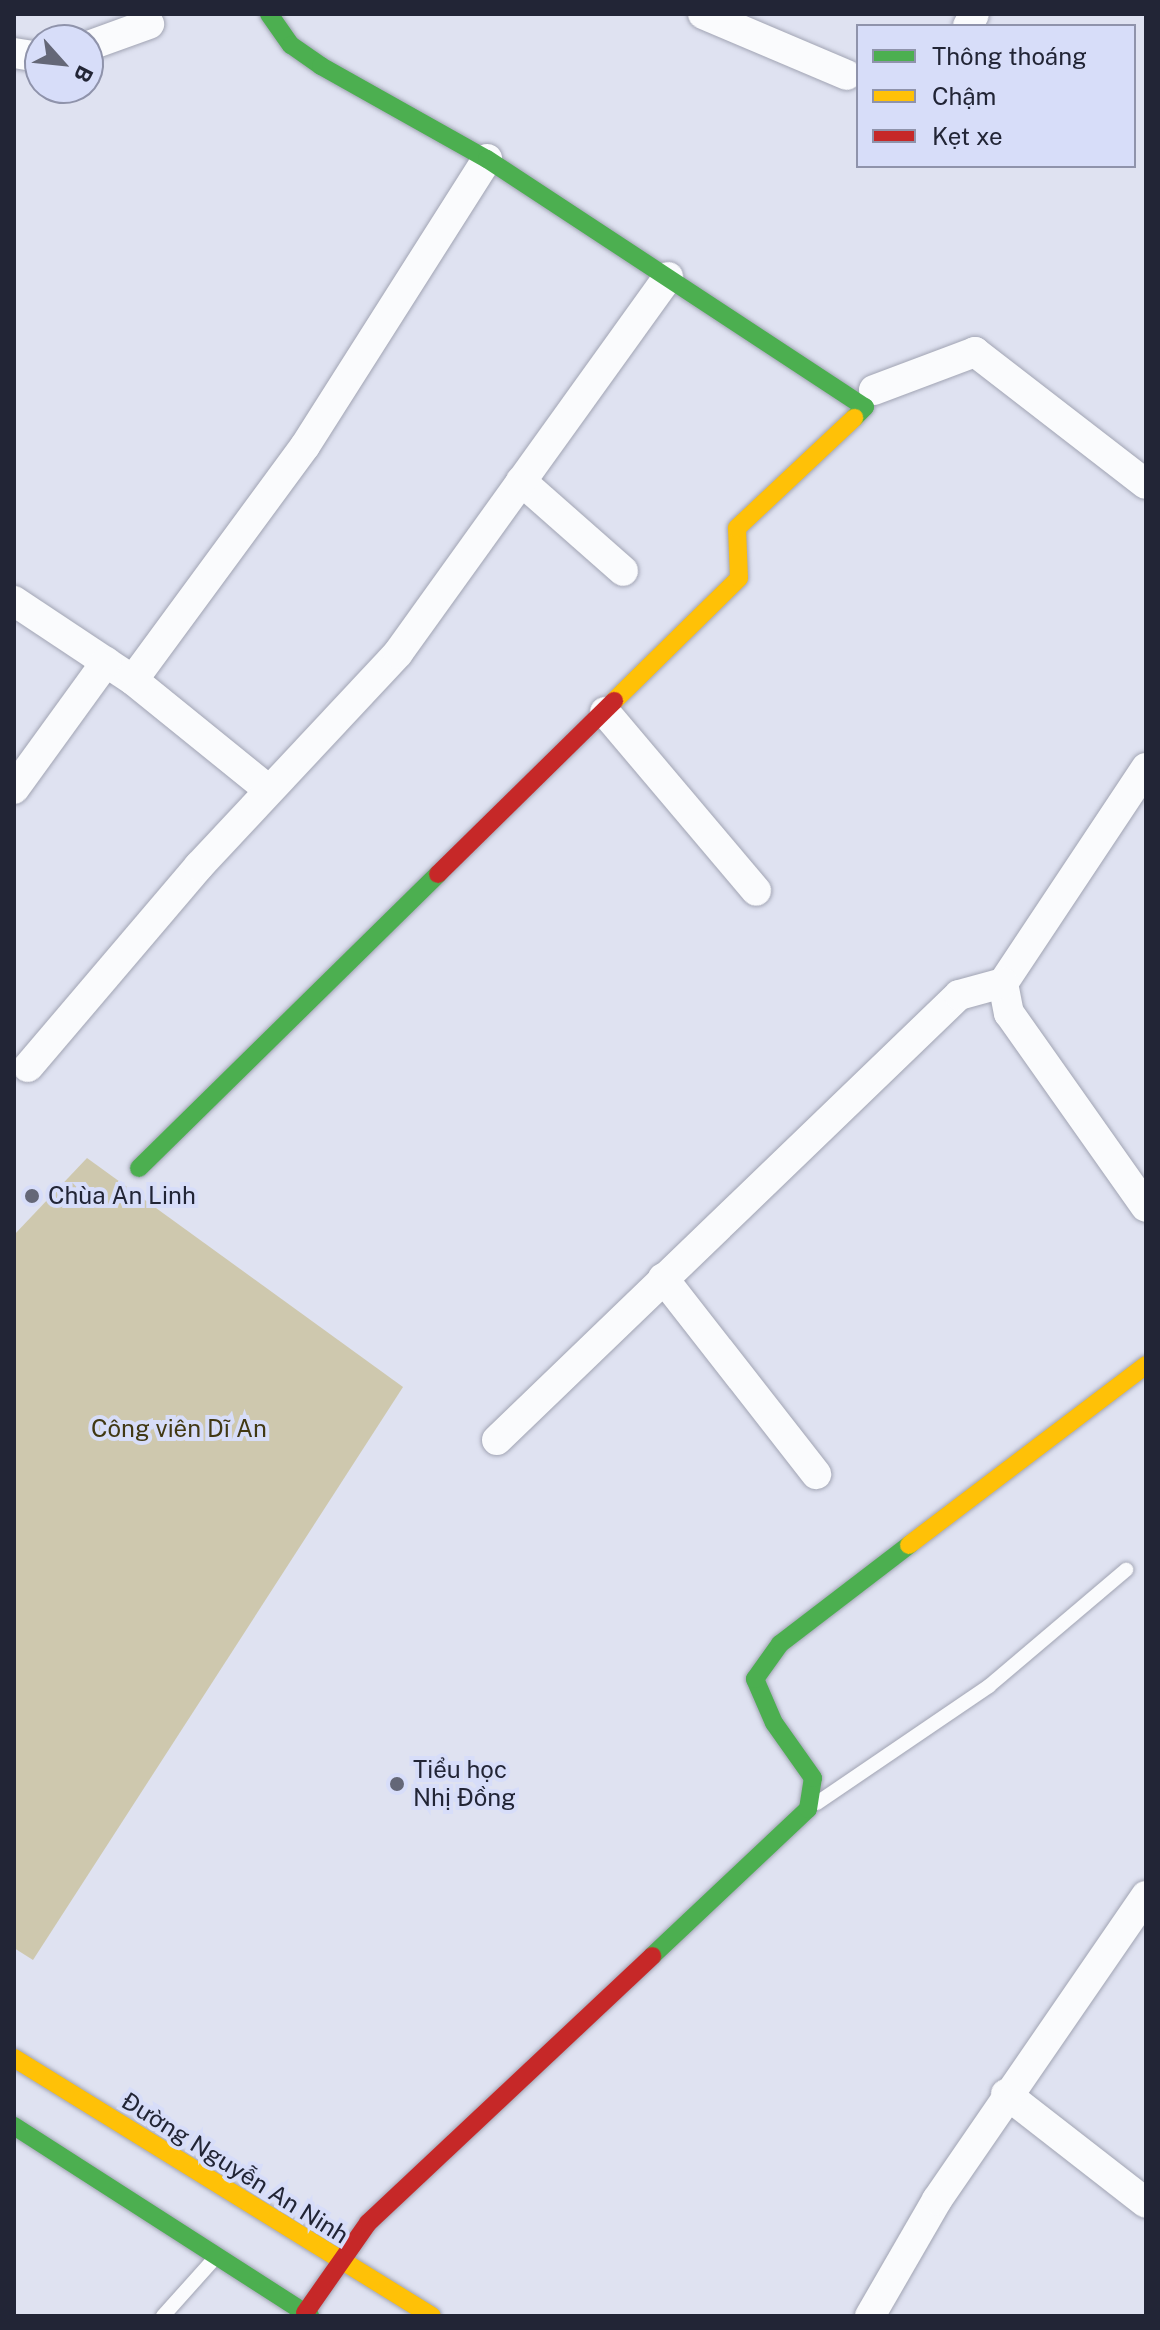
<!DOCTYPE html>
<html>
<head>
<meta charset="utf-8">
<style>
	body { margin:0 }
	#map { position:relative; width:1160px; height:2330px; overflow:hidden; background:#dfe2f1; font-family:"Public Sans",sans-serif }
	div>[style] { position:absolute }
	.green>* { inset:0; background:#cec8ae }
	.roads { filter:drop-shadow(0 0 2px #a1a4b3) drop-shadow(0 0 2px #a1a4b3) }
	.lane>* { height:14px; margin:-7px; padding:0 7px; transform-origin:7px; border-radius:7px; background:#fafbfd }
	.street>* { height:30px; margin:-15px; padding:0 15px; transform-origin:15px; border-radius:15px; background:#fafbfd }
	.fast>* { height:18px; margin:-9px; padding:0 9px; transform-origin:9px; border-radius:9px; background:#4caf50 }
	.slow>* { height:18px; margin:-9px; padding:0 9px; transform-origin:9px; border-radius:9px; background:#ffc107 }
	.jam>* { height:18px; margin:-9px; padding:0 9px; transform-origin:9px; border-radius:9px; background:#c62828 }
	.dots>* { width:22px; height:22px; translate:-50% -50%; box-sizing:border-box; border:4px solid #d7ddf9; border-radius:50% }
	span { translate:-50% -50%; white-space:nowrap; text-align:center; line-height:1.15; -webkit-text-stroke:8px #d7ddf9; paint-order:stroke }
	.poi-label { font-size:24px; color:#222536 }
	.left { translate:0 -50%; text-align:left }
	.park-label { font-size:24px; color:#413813 }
	.street-label { font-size:24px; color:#222536 }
	.frame { position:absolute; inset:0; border:16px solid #222536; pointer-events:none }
	.legend { position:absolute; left:856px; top:24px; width:280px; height:144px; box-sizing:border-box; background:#d7ddf9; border:2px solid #8f93ab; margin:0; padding:10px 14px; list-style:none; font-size:24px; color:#222536 }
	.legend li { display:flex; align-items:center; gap:16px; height:40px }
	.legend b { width:40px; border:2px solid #8f93ab }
	.north { position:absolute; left:24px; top:24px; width:80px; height:80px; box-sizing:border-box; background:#d7ddf9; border:2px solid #8f93ab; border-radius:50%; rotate:117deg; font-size:22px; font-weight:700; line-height:32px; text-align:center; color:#222536 }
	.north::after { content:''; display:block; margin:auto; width:28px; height:36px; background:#646777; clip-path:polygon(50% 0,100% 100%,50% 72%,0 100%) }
</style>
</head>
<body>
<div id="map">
	<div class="green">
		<i style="clip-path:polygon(87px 1158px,403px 1387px,33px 1960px,14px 1948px,14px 1235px)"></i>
	</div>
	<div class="roads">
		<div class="lane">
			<i style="left:817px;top:1803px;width:208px;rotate:-34.2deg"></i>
			<i style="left:989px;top:1686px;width:180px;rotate:-40.3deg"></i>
			<i style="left:163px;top:2316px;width:78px;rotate:-48.1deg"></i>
		</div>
		<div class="street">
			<i style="left:703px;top:14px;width:156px;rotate:23deg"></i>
			<i style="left:968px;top:26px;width:13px;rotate:-63deg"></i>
			<i style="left:88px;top:46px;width:65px;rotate:-19.8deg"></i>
			<i style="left:14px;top:53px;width:26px;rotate:9deg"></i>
			<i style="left:874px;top:390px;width:108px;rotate:-20.6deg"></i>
			<i style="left:975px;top:352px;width:216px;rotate:37.7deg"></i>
			<i style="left:521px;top:481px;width:136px;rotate:41.4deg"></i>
			<i style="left:14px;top:601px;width:143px;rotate:33.6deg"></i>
			<i style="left:133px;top:680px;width:175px;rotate:39deg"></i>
			<i style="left:133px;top:680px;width:290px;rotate:-53.7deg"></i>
			<i style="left:305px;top:446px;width:340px;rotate:-57.6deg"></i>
			<i style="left:605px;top:712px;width:234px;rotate:49.8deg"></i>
			<i style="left:1146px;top:768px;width:258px;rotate:123.6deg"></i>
			<i style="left:1003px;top:983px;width:31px;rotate:79deg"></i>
			<i style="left:1009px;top:1013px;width:237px;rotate:54.8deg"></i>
			<i style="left:14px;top:789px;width:157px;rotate:-54.1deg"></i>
			<i style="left:28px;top:1067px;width:264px;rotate:-49.6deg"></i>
			<i style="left:199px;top:866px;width:291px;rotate:-46.9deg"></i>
			<i style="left:398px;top:653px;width:463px;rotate:-54.3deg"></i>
			<i style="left:663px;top:1278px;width:249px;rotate:52deg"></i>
			<i style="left:497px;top:1440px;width:641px;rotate:-43.93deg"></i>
			<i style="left:959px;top:995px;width:46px;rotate:-15.3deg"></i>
			<i style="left:1006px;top:2094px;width:177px;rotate:37.9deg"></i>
			<i style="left:870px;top:2316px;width:134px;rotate:-60deg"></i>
			<i style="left:937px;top:2200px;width:369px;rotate:-55.5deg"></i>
		</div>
		<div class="fast">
			<i style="left:269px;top:14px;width:38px;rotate:55deg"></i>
			<i style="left:291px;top:45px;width:37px;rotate:35deg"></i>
			<i style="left:321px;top:66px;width:190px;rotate:29.3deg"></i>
			<i style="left:487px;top:159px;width:452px;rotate:33.3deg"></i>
			<i style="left:865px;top:407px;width:16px;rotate:135deg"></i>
			<i style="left:139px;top:1168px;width:419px;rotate:-44.5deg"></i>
			<i style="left:652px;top:1956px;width:214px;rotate:-43.3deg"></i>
			<i style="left:808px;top:1809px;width:31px;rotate:-81deg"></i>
			<i style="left:813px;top:1778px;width:67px;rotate:-125.3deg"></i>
			<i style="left:774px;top:1723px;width:48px;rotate:-113.4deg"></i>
			<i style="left:755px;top:1679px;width:43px;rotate:-54.5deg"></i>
			<i style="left:780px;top:1644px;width:163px;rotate:-37.5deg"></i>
			<i style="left:14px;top:2126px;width:352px;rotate:32.7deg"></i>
		</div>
		<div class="slow">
			<i style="left:614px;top:701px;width:175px;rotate:-44.5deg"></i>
			<i style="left:739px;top:578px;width:50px;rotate:-92.3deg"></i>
			<i style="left:737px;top:528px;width:161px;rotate:-43.2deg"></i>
			<i style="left:909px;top:1545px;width:298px;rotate:-37.2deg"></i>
			<i style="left:14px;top:2058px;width:491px;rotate:31.7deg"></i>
		</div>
		<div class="jam">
			<i style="left:438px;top:874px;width:247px;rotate:-44.5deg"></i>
			<i style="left:305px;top:2313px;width:110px;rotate:-55deg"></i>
			<i style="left:368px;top:2223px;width:390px;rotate:-43.2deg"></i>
		</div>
	</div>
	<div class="dots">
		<i style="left:32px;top:1196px;background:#646777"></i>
		<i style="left:397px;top:1784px;background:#646777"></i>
	</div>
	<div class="poi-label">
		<span class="left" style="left:48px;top:1196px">Chùa An Linh</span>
		<span class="left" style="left:413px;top:1784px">Tiểu học<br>Nhị Đồng</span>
	</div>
	<div class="park-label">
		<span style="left:179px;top:1429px">Công viên Dĩ An</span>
	</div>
	<div class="street-label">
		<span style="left:235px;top:2168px;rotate:32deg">Đường Nguyễn An Ninh</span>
	</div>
	<div class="frame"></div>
	<ul class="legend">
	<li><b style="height:10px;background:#4caf50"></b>Thông thoáng</li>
	<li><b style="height:10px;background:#ffc107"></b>Chậm</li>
	<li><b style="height:10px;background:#c62828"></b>Kẹt xe</li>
	</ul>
	<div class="north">B</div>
</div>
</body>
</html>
